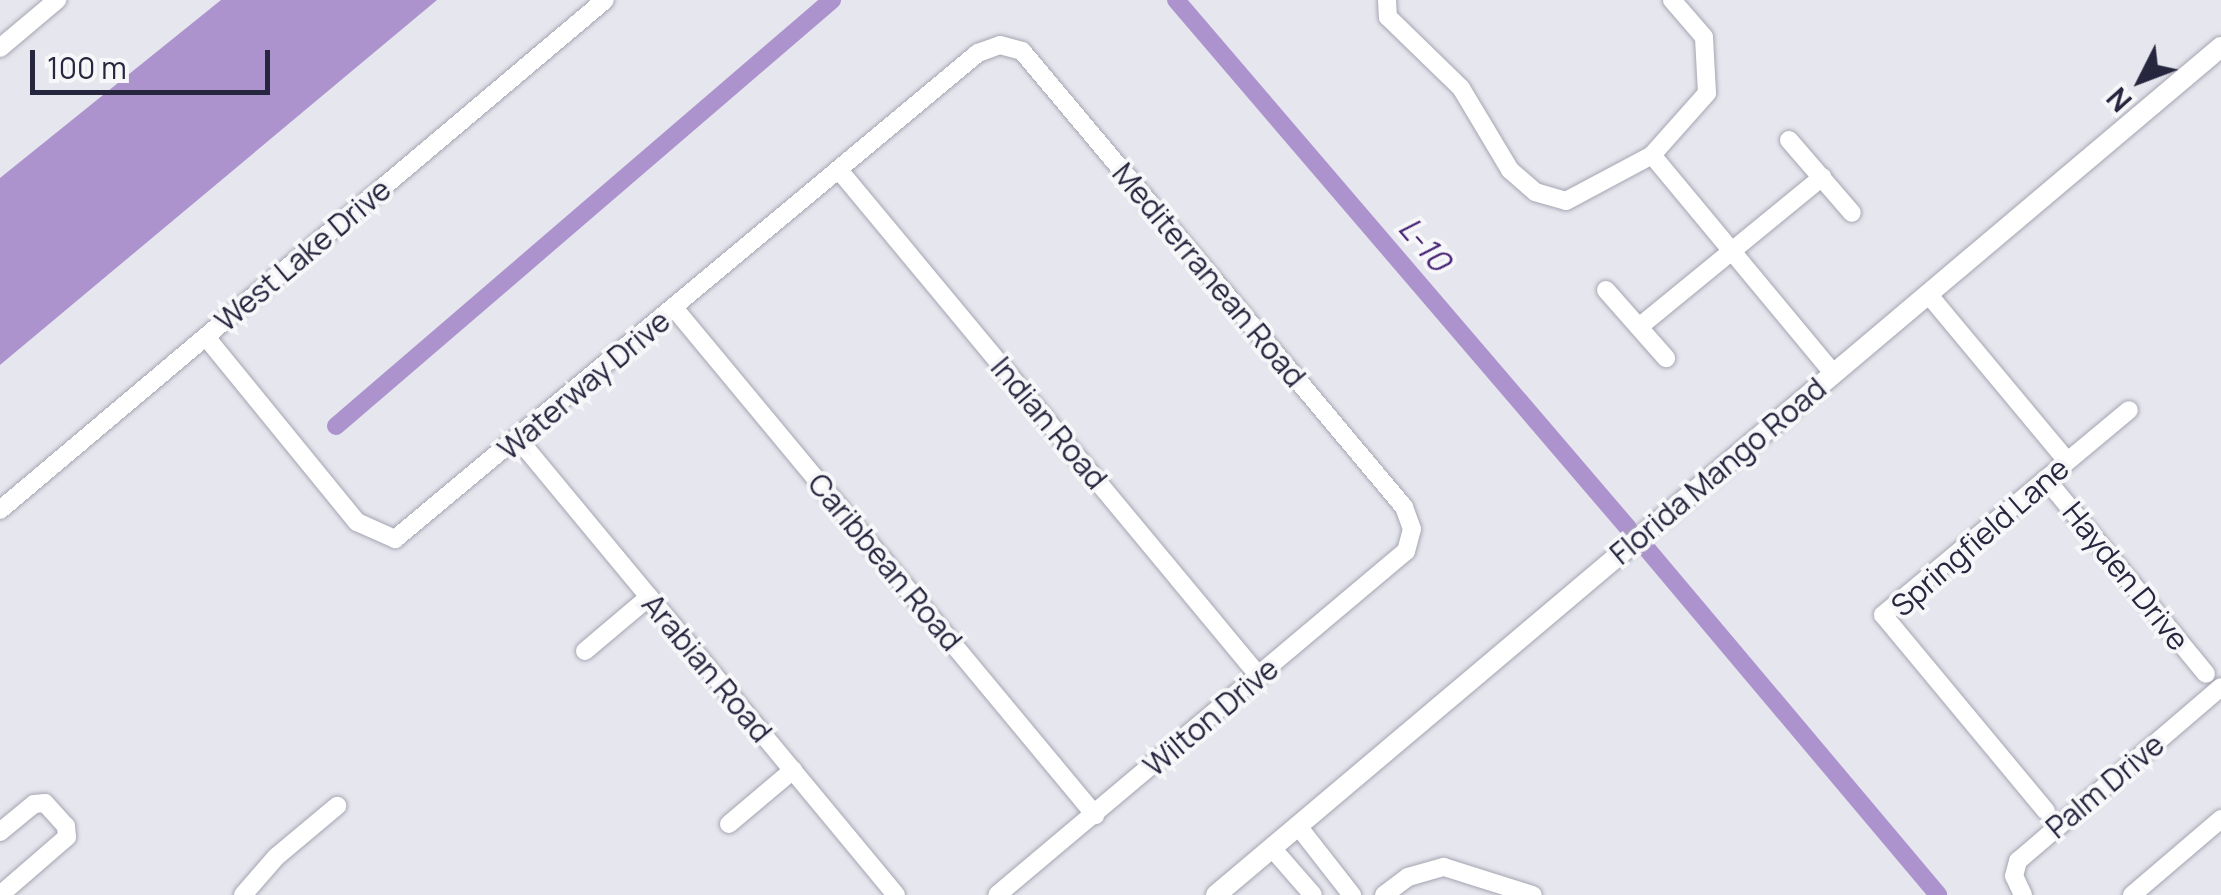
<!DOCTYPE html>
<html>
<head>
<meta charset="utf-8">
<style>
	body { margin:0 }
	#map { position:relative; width:2221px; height:895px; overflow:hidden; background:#e6e7ee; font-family:Manrope,sans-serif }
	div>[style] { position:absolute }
	.water>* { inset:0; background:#ac93cd }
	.canal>* { height:18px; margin:-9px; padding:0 9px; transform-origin:9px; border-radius:9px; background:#ac93cd }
	.roads { filter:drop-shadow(0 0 2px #a5a5b2) drop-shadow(0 0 2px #a5a5b2) }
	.minor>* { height:18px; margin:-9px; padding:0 9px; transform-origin:9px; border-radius:9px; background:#fff }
	.tertiary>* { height:20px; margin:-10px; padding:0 10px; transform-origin:10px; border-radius:10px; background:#fff }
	span { translate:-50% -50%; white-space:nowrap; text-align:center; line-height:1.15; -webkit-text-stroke:8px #f7f7fa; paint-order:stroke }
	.street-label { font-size:30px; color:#26263f }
	.water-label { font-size:32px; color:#482576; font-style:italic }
	.north { position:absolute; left:2091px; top:30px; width:100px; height:100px; -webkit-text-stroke:8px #f7f7fa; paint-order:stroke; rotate:228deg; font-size:28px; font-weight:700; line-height:40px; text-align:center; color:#26263f }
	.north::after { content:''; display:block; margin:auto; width:35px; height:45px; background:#26263f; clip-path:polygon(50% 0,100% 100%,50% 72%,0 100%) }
	.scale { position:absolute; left:30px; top:50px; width:240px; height:45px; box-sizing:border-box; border:5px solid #26263f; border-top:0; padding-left:12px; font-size:30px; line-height:35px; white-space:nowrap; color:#26263f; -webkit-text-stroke:8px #f7f7fa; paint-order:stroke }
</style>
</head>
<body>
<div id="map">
	<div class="water">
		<i style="clip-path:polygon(221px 0,437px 0,0 365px,0 178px)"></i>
	</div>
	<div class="canal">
		<i style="left:1176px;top:0;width:695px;rotate:49.43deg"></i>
		<i style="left:336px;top:426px;width:654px;rotate:-40.66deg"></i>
		<i style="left:1647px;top:549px;width:452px;rotate:49.9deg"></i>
	</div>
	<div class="roads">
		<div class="minor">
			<i style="left:1387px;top:0;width:17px;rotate:87deg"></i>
			<i style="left:1388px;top:17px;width:102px;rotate:44.2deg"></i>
			<i style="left:1461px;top:88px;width:96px;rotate:59.1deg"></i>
			<i style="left:1510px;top:170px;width:33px;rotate:41deg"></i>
			<i style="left:1535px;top:192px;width:32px;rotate:16deg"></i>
			<i style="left:1566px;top:201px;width:98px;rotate:-28.1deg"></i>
			<i style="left:1652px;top:155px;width:83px;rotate:-48.4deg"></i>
			<i style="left:1707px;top:93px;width:56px;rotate:-93.1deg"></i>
			<i style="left:1704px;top:37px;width:49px;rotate:-130.9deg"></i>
			<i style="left:0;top:48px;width:75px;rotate:-40.1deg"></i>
			<i style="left:1789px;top:140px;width:96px;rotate:49.2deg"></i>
			<i style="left:1652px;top:155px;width:285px;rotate:50.3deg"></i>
			<i style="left:839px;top:170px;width:658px;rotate:50.31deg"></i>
			<i style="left:1606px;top:290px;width:91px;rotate:48.6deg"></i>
			<i style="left:1928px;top:294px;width:217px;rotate:50.2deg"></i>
			<i style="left:675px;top:309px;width:658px;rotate:50.31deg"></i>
			<i style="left:1639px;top:327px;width:237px;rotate:-39.3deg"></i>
			<i style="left:206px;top:337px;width:239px;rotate:50.8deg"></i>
			<i style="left:357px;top:522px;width:42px;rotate:24.1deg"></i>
			<i style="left:395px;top:539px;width:759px;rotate:-39.82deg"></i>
			<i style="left:978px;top:53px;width:23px;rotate:-20deg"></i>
			<i style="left:1000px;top:45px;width:23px;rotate:15deg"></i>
			<i style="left:1022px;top:51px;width:595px;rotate:50.05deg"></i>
			<i style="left:1404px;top:507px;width:23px;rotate:70deg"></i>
			<i style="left:1412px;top:529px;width:23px;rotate:105deg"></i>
			<i style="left:1406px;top:551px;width:534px;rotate:139.93deg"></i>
			<i style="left:519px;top:440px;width:591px;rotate:50.36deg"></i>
			<i style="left:2046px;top:479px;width:252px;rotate:50.6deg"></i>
			<i style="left:0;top:510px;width:791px;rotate:-40.13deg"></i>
			<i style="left:585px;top:651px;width:84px;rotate:-40.2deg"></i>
			<i style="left:2046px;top:811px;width:255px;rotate:-129.7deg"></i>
			<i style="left:1883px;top:615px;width:320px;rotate:-39.8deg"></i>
			<i style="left:729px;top:824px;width:84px;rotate:-40.2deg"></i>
			<i style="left:1298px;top:826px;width:88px;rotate:52deg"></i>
			<i style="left:0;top:832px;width:44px;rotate:-39.5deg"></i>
			<i style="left:34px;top:804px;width:11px;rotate:-5deg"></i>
			<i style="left:45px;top:803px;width:31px;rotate:48deg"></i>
			<i style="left:66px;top:826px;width:11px;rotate:85deg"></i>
			<i style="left:67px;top:837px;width:89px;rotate:139.1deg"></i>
			<i style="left:1272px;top:848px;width:62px;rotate:48.9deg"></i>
			<i style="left:243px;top:895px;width:50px;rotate:-49deg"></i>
			<i style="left:276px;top:857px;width:80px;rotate:-39.9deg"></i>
			<i style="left:1384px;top:895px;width:30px;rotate:-37deg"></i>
			<i style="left:1408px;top:877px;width:37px;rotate:-16deg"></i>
			<i style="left:1444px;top:867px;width:93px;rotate:17.5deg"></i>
			<i style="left:2023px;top:895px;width:21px;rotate:-115deg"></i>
			<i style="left:2014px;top:876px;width:16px;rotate:-75deg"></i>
			<i style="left:2018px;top:861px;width:267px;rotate:-40.6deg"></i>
			<i style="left:2132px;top:895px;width:117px;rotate:-40.5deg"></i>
		</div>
		<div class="tertiary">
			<i style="left:1216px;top:895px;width:1315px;rotate:-40.16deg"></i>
		</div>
	</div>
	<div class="street-label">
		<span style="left:303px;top:255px;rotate:-40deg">West Lake Drive</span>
		<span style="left:1209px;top:275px;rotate:50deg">Mediterranean Road</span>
		<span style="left:584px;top:385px;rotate:-40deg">Waterway Drive</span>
		<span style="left:1049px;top:423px;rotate:50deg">Indian Road</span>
		<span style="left:1718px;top:471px;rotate:-40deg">Florida Mango Road</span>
		<span style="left:1980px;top:537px;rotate:-41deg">Springfield Lane</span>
		<span style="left:885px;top:562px;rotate:50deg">Caribbean Road</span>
		<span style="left:2126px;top:576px;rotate:51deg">Hayden Drive</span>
		<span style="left:707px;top:668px;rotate:50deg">Arabian Road</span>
		<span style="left:1211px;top:717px;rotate:-40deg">Wilton Drive</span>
		<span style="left:2105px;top:786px;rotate:-40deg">Palm Drive</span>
	</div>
	<div class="water-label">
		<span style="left:1425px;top:244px;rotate:49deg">L-10</span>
	</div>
	<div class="north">N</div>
	<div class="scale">100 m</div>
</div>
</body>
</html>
